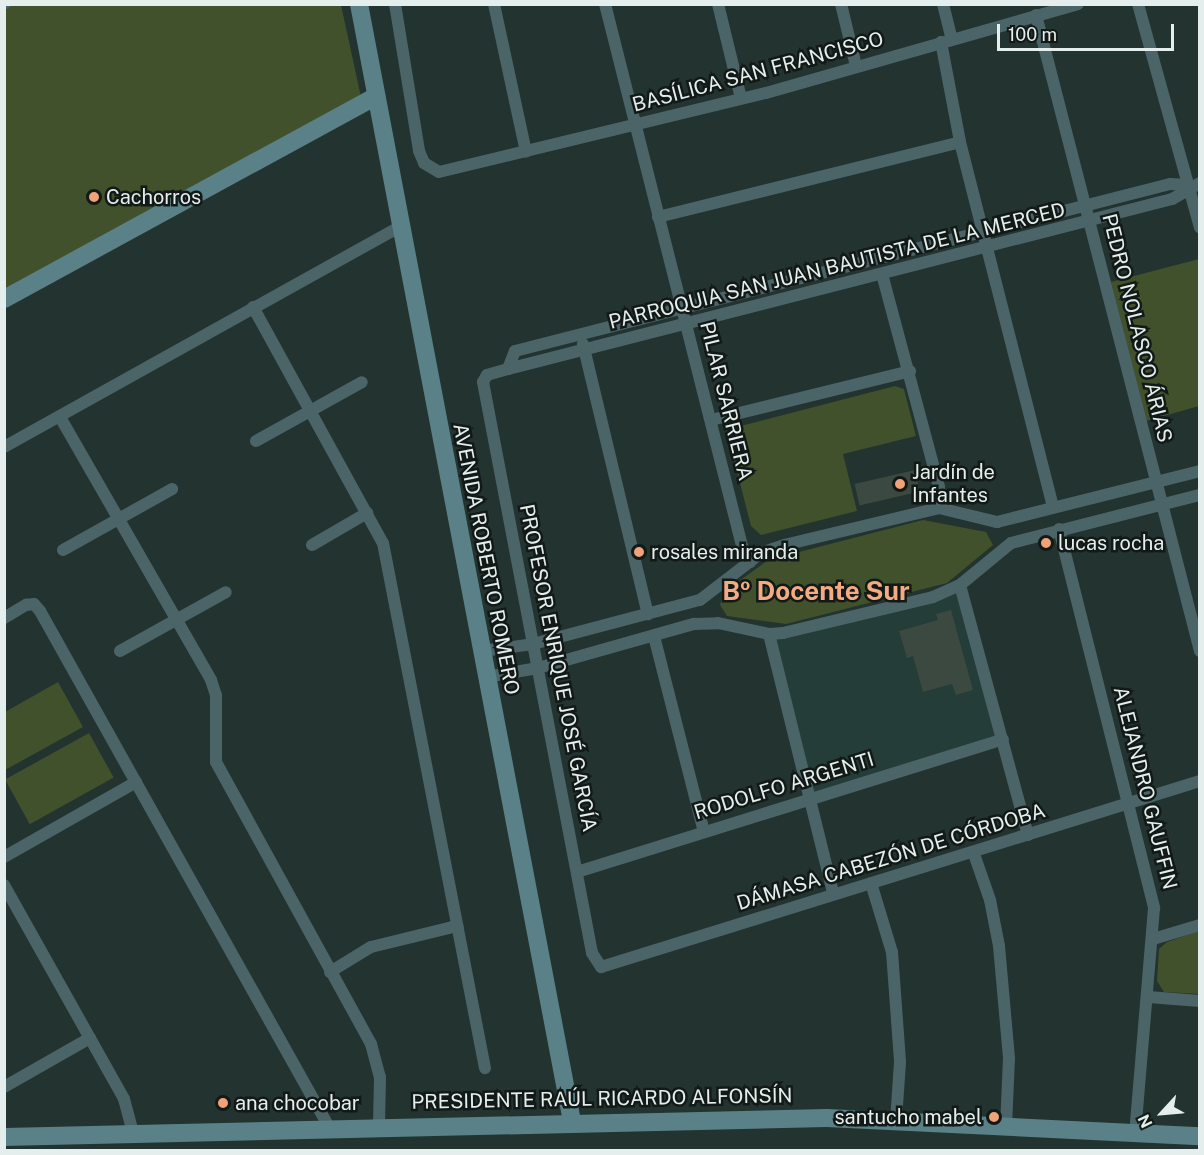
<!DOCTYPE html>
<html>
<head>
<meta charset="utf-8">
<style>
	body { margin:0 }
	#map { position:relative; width:1204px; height:1155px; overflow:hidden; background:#223330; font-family:"Public Sans",sans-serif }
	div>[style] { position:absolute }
	.built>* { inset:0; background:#243d38; transform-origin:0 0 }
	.green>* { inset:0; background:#40512b; transform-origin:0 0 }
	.building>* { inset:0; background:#3c4940; transform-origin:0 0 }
	.lane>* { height:6px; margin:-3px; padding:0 3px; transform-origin:3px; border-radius:3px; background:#4b6468 }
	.street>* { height:12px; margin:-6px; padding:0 6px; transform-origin:6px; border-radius:6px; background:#4b6468 }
	.secondary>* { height:18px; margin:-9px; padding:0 9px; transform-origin:9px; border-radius:9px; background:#598187 }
	.dots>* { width:16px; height:16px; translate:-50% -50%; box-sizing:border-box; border:3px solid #121917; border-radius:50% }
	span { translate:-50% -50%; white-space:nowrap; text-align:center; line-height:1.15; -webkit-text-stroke:5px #121917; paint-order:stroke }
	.street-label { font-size:20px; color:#e4eeec }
	.poi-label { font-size:20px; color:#e4eeec }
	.left { translate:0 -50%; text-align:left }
	.right { translate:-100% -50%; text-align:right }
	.district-label { font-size:26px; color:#f3ab84; font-weight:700 }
	.frame { position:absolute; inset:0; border:6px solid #e4eeec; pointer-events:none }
	.north { position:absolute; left:1132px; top:1083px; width:60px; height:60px; -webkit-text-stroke:4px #121917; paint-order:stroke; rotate:244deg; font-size:16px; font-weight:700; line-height:24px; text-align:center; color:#e4eeec }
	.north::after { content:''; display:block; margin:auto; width:21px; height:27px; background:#e4eeec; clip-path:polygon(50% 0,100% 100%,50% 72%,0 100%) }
	.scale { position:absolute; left:997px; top:24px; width:177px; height:27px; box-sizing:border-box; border:3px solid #e4eeec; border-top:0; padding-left:8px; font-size:18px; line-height:21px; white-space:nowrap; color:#e4eeec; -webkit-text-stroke:4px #121917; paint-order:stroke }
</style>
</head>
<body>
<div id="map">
	<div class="built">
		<i style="left:960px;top:585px;width:160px;height:197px;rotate:74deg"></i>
	</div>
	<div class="green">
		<i style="clip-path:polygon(5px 5px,341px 5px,361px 97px,5px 296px)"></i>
		<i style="clip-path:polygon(1199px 259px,1199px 406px,1146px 421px,1111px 282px)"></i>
		<i style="clip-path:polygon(895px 386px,904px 389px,916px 436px,843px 454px,857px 511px,761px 535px,751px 526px,728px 436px,733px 428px)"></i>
		<i style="clip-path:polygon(923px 520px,986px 532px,993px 545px,947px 583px,786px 624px,727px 616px,720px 605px,724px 592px,768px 560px)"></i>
		<i style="clip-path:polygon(58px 682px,83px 727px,5px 770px,5px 712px)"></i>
		<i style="left:89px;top:733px;width:51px;height:96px;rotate:61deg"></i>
		<i style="clip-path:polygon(1199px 931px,1199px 994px,1164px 992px,1157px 981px,1159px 949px,1167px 942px)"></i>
	</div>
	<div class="building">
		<i style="left:915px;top:470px;width:22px;height:62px;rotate:77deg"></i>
		<i style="clip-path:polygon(951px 610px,973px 690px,956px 695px,952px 684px,923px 692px,913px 656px,907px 658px,899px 631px,938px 620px,936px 614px)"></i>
	</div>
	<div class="lane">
		<i style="left:4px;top:7px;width:6px;rotate:-31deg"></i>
	</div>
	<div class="street">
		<i style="left:395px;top:4px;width:149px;rotate:80.7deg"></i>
		<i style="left:419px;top:151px;width:13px;rotate:67deg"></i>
		<i style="left:424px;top:163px;width:17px;rotate:31deg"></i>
		<i style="left:439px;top:172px;width:336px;rotate:-13.6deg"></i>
		<i style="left:766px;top:93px;width:324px;rotate:-15.9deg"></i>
		<i style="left:494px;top:4px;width:151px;rotate:77.8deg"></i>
		<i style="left:605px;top:4px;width:559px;rotate:75.81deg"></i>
		<i style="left:742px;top:546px;width:18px;rotate:63deg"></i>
		<i style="left:718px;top:4px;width:97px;rotate:76.3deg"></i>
		<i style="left:841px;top:4px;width:64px;rotate:76.4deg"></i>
		<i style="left:943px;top:4px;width:36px;rotate:76deg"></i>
		<i style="left:1138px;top:4px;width:232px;rotate:74.5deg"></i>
		<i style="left:1036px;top:15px;width:657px;rotate:75.54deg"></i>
		<i style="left:941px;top:42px;width:102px;rotate:79.2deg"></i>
		<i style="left:960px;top:142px;width:377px;rotate:75.7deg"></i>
		<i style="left:1200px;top:183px;width:32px;rotate:150deg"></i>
		<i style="left:1172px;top:199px;width:685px;rotate:165.64deg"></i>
		<i style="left:508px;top:369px;width:22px;rotate:164deg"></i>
		<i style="left:487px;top:375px;width:8px;rotate:120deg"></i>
		<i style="left:483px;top:382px;width:581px;rotate:79.19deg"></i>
		<i style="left:592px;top:953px;width:17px;rotate:57deg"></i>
		<i style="left:601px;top:967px;width:627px;rotate:-17.25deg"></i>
		<i style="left:658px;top:217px;width:311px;rotate:-13.9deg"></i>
		<i style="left:882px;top:274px;width:220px;rotate:75deg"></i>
		<i style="left:939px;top:487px;width:21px;rotate:90deg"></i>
		<i style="left:253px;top:307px;width:269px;rotate:61.2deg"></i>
		<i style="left:383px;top:543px;width:535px;rotate:79.01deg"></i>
		<i style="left:583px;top:344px;width:278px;rotate:76.5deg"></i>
		<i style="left:508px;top:369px;width:19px;rotate:-69deg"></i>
		<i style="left:515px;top:351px;width:676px;rotate:-14.3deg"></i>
		<i style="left:1170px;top:184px;width:19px;rotate:3deg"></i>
		<i style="left:60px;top:417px;width:303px;rotate:60.1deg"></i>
		<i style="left:211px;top:680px;width:16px;rotate:72deg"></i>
		<i style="left:216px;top:695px;width:67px;rotate:90deg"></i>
		<i style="left:216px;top:762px;width:322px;rotate:61.2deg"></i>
		<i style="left:371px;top:1044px;width:34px;rotate:75deg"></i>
		<i style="left:380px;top:1077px;width:49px;rotate:91.2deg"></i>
		<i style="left:711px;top:420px;width:205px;rotate:-13.8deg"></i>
		<i style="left:256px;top:441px;width:121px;rotate:-29.1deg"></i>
		<i style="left:4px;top:447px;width:452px;rotate:-29.1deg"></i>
		<i style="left:1059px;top:529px;width:391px;rotate:75.9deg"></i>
		<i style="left:1154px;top:908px;width:226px;rotate:94.8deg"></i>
		<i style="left:312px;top:545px;width:64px;rotate:-30.2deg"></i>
		<i style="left:63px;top:550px;width:125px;rotate:-29.2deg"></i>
		<i style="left:960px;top:585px;width:259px;rotate:74.8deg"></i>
		<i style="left:4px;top:618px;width:26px;rotate:-31deg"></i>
		<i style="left:26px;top:605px;width:8px;rotate:-7deg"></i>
		<i style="left:34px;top:604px;width:9px;rotate:49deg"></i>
		<i style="left:40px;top:611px;width:591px;rotate:60.75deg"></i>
		<i style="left:769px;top:634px;width:267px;rotate:76.1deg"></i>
		<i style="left:654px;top:636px;width:202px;rotate:75.7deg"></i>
		<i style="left:120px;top:651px;width:121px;rotate:-29.1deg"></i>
		<i style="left:482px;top:651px;width:51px;rotate:-7.8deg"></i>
		<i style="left:533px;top:644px;width:173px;rotate:-14.8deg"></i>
		<i style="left:700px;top:600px;width:77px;rotate:-37.6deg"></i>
		<i style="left:761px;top:553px;width:24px;rotate:-19deg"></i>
		<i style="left:784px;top:545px;width:159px;rotate:-13.4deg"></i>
		<i style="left:939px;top:508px;width:60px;rotate:13.6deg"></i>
		<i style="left:997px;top:522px;width:209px;rotate:-14.1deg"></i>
		<i style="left:486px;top:677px;width:53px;rotate:-9.8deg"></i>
		<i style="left:538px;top:668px;width:162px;rotate:-15.8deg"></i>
		<i style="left:694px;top:624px;width:24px;rotate:-2deg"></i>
		<i style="left:718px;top:623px;width:52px;rotate:12.2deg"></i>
		<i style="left:769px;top:634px;width:14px;rotate:-4deg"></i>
		<i style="left:783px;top:633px;width:154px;rotate:-13.5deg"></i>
		<i style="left:933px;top:597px;width:30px;rotate:-24deg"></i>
		<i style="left:960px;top:585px;width:66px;rotate:-39.5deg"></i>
		<i style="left:1011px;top:543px;width:195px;rotate:-14.3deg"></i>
		<i style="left:974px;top:854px;width:49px;rotate:70.8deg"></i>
		<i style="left:990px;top:900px;width:47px;rotate:78.9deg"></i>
		<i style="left:999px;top:946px;width:112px;rotate:84.9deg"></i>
		<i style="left:1009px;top:1058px;width:69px;rotate:92.5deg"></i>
		<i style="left:4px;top:857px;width:152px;rotate:-29.6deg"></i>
		<i style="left:577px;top:872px;width:446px;rotate:-17.3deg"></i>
		<i style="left:871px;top:883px;width:72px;rotate:73.1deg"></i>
		<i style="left:892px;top:952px;width:110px;rotate:85.8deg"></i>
		<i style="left:900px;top:1062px;width:59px;rotate:93.9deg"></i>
		<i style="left:4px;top:885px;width:245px;rotate:60.7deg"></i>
		<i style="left:124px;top:1099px;width:34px;rotate:75deg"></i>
		<i style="left:1153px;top:939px;width:49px;rotate:-16.6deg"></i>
		<i style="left:330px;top:972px;width:48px;rotate:-31.4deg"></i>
		<i style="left:371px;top:947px;width:89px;rotate:-13.7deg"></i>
		<i style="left:1148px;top:997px;width:52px;rotate:4.4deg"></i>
		<i style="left:4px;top:1087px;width:99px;rotate:-29.7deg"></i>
	</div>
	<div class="secondary">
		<i style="left:359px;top:4px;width:1138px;rotate:79.21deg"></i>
		<i style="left:4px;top:299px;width:424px;rotate:-28.6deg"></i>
		<i style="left:4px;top:1137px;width:823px;rotate:-1.32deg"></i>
		<i style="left:827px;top:1118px;width:373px;rotate:2.8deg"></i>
	</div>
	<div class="dots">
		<i style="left:94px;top:197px;background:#f0a279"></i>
		<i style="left:900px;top:484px;background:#f0a279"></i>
		<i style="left:1046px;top:543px;background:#f0a279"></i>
		<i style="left:639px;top:552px;background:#f0a279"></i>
		<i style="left:223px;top:1103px;background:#f0a279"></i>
		<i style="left:994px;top:1117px;background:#f0a279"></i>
	</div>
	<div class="street-label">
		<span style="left:758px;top:72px;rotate:-15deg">BASÍLICA SAN FRANCISCO</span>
		<span style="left:837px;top:266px;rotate:-14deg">PARROQUIA SAN JUAN BAUTISTA DE LA MERCED</span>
		<span style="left:1137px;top:328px;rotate:76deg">PEDRO NOLASCO ÁRIAS</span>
		<span style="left:726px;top:401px;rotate:76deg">PILAR SARRIERA</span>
		<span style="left:486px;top:559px;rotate:79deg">AVENIDA ROBERTO ROMERO</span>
		<span style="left:558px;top:668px;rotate:79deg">PROFESOR ENRIQUE JOSÉ GARCÍA</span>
		<span style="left:784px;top:786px;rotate:-17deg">RODOLFO ARGENTI</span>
		<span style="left:1145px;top:788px;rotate:76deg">ALEJANDRO GAUFFIN</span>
		<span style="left:891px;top:857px;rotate:-17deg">DÁMASA CABEZÓN DE CÓRDOBA</span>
		<span style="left:602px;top:1099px;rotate:-1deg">PRESIDENTE RAÚL RICARDO ALFONSÍN</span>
	</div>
	<div class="poi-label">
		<span class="left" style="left:106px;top:197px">Cachorros</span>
		<span class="left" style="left:912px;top:484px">Jardín de<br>Infantes</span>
		<span class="left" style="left:1058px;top:543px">lucas rocha</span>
		<span class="left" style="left:651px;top:552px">rosales miranda</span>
		<span class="left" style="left:235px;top:1103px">ana chocobar</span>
		<span class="right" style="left:982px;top:1117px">santucho mabel</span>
	</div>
	<div class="district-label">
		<span style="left:816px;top:591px">Bº Docente Sur</span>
	</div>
	<div class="frame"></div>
	<div class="north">N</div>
	<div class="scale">100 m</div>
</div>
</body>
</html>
